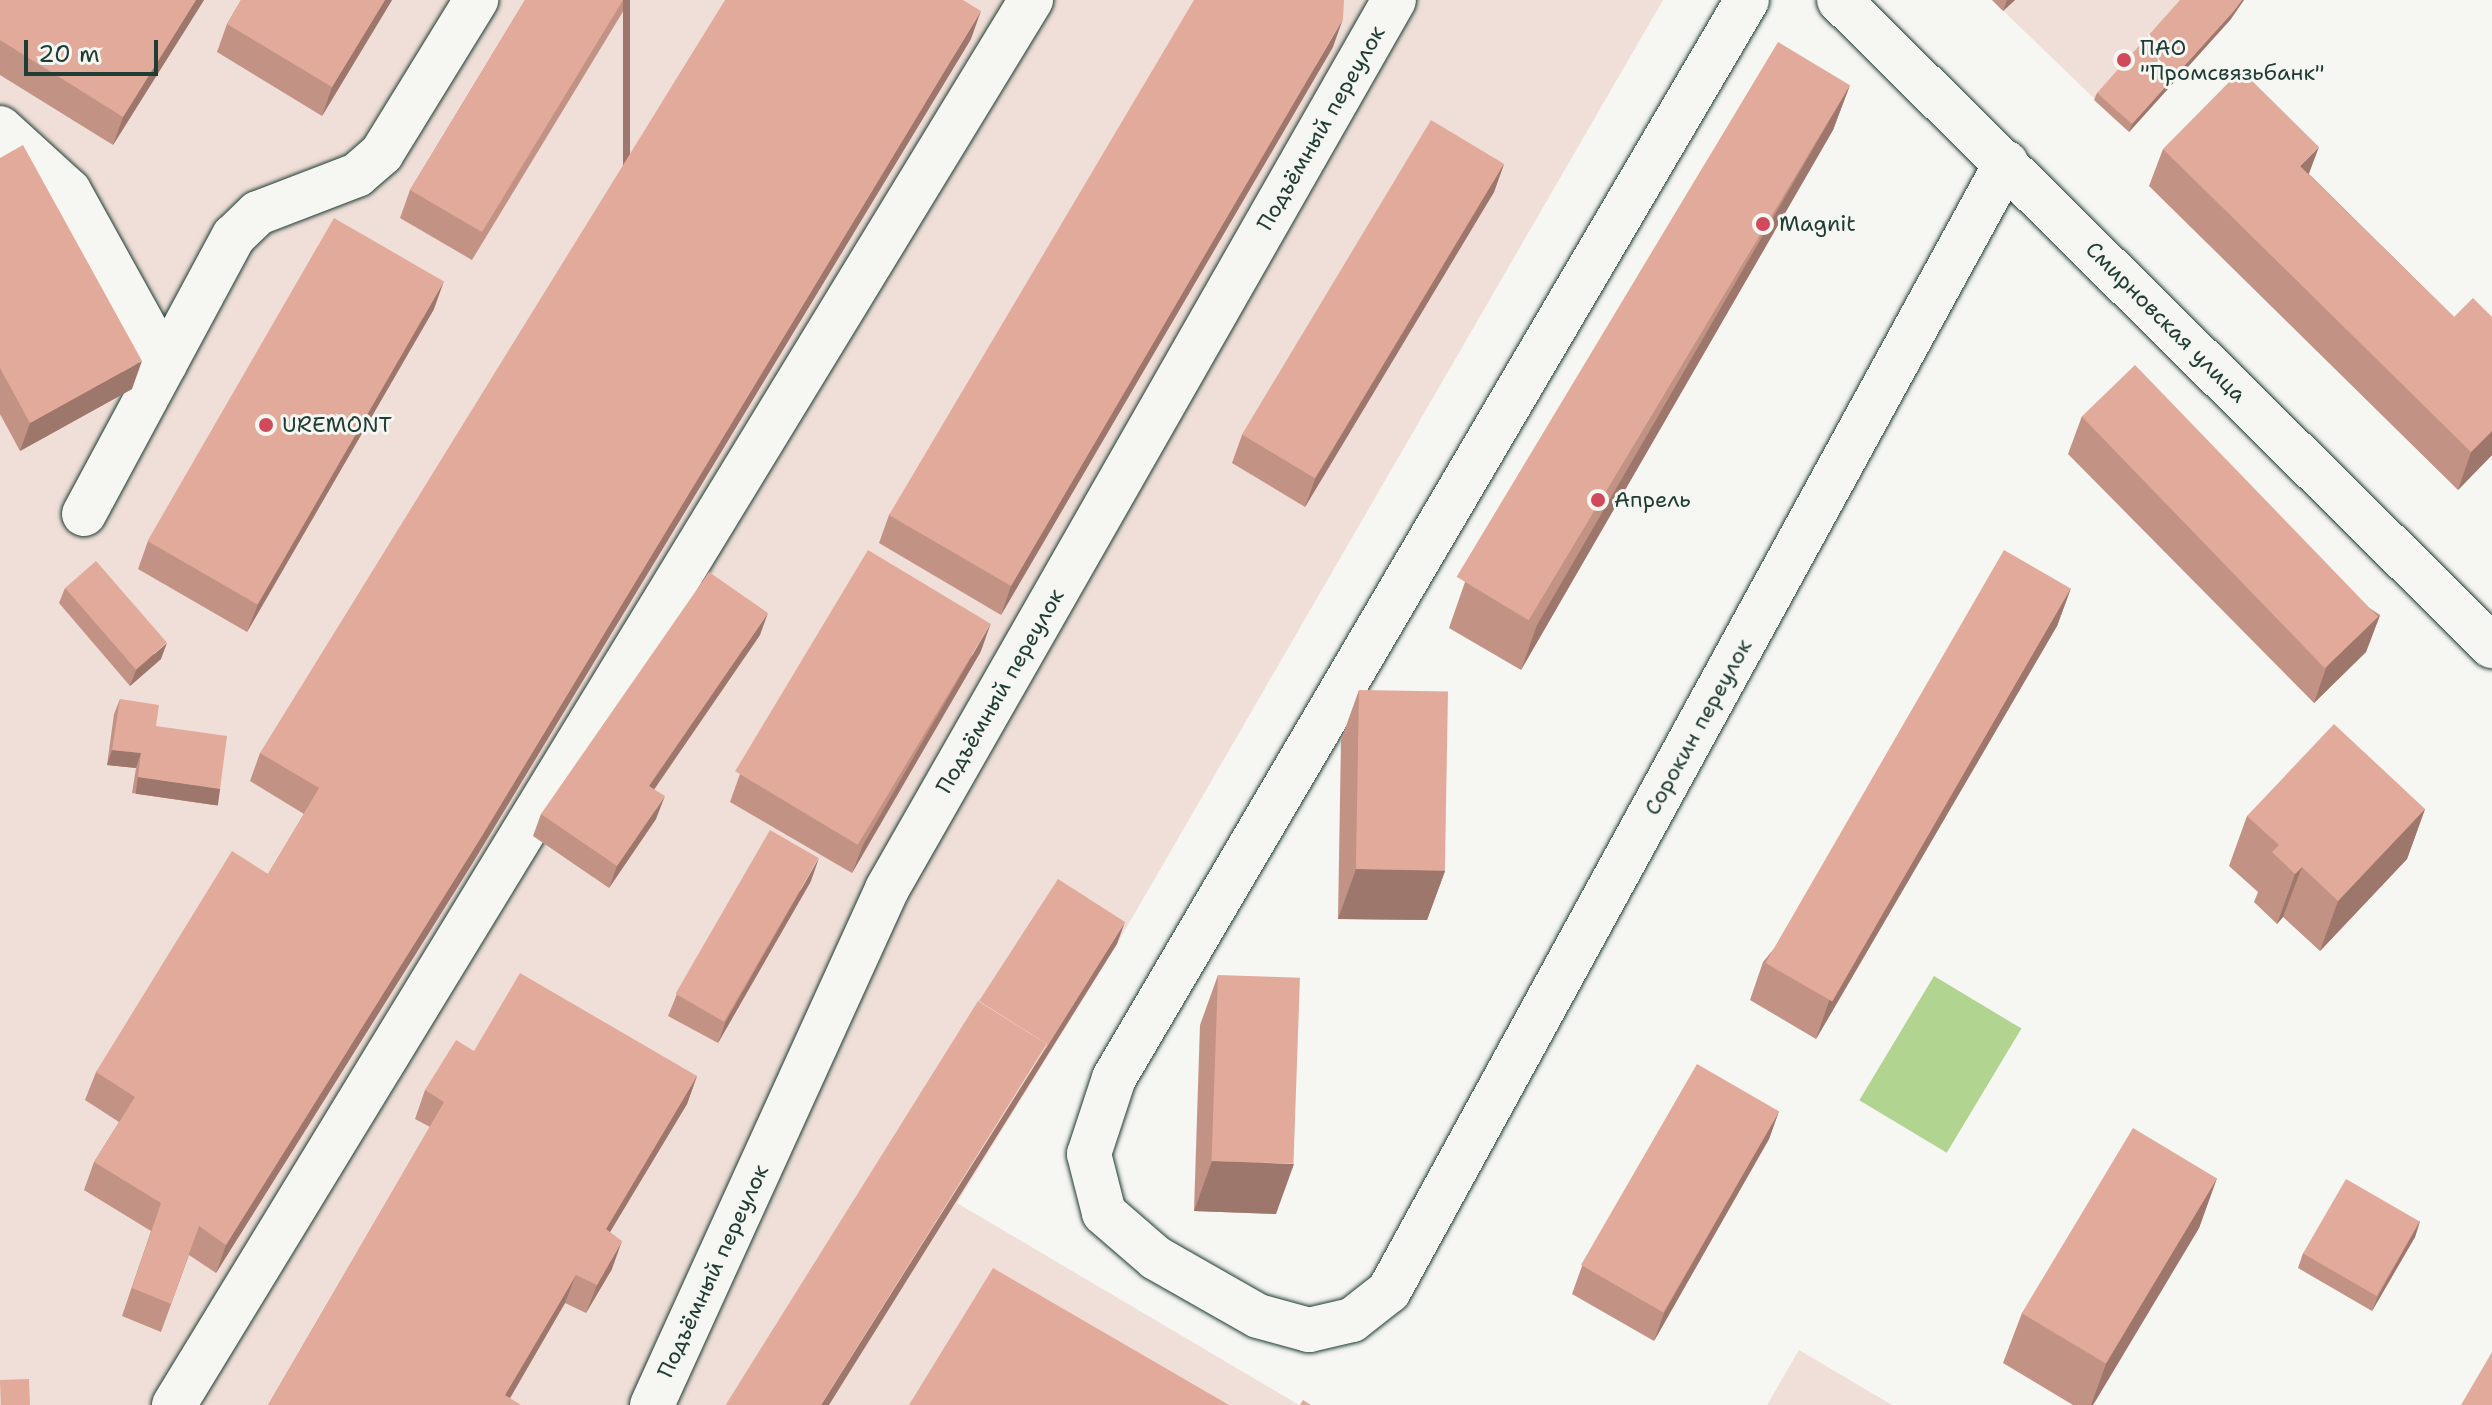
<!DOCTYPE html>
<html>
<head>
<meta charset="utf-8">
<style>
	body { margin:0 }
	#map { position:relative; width:2492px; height:1405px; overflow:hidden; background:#f6f6f2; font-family:"Shantell Sans",sans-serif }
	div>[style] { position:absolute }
	.built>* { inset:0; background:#f0dfd8 }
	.green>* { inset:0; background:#b1d590; transform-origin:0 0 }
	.roads { filter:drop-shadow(0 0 2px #1f3d34) drop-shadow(0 0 2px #1f3d34) }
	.minor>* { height:44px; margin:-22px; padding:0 22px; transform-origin:22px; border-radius:22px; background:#f6f6f2 }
	.wall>* { inset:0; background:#c29284 }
	.shaded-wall>* { inset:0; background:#9e776c; transform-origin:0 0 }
	.building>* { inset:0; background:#e2aa9a; transform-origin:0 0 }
	.dots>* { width:22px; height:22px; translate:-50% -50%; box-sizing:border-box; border:4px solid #f6f6f2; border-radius:50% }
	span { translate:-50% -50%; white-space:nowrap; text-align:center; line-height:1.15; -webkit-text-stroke:6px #f6f6f2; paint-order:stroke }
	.poi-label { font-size:22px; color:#1f3d34 }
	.left { translate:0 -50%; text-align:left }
	.street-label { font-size:22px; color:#1f3d34 }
	.scale { position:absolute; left:24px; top:40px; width:134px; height:36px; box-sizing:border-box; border:4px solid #1f3d34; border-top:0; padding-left:10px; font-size:24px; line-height:28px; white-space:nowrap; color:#1f3d34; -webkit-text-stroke:6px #f6f6f2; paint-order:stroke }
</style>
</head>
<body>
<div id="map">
	<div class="built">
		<i style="clip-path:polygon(0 0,1663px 0,1117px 944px,957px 1203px,1299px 1405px,0 1405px)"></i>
		<i style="clip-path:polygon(1992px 0,2244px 0,2129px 132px)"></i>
		<i style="clip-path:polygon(1799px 1350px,1892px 1405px,1767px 1405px)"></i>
	</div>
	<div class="green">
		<i style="left:1934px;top:976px;width:102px;height:145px;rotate:31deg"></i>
	</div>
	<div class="roads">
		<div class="minor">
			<i style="left:1747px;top:0;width:1250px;rotate:120.42deg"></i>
			<i style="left:1114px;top:1078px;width:80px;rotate:108.2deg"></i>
			<i style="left:1089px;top:1154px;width:61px;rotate:75.7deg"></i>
			<i style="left:1104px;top:1213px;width:69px;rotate:40.9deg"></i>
			<i style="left:1156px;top:1258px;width:117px;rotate:29.6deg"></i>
			<i style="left:1258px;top:1316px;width:53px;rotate:15.4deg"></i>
			<i style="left:1309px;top:1330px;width:44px;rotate:-13.1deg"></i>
			<i style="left:1352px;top:1320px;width:47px;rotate:-38.1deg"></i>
			<i style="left:1389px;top:1291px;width:1286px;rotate:-61.32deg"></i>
			<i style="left:1839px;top:0;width:919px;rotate:44.69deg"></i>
			<i style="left:0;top:128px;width:93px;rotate:42.4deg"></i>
			<i style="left:69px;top:191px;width:198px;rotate:61deg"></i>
			<i style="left:84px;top:514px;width:316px;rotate:-61.7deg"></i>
			<i style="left:234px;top:236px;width:33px;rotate:-44deg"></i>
			<i style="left:258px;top:213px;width:106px;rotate:-21deg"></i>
			<i style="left:357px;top:175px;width:33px;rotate:-41deg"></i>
			<i style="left:382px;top:153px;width:180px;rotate:-58.4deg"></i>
			<i style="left:174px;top:1405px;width:1646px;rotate:-58.62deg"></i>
			<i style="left:652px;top:1405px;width:567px;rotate:-65.51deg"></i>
			<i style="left:887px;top:889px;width:1023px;rotate:-60.3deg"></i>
		</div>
	</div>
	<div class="wall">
		<i style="clip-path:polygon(0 0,204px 0,113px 145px,0 75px)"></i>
		<i style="clip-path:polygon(241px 0,392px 0,322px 116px,217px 52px,227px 24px)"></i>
		<i style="clip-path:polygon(525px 0,630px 0,472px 260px,400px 218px,410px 190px)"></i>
		<i style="clip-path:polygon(1992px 0,2015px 0,2003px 11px)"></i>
		<i style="clip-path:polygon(2231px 19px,2129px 132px,2094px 100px,2097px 93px)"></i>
		<i style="clip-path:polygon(971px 39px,472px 864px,216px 1273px,189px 1255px,161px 1332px,122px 1316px,151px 1231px,84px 1190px,94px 1162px,119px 1122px,85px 1100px,96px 1072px,268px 874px,304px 814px,250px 781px,260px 753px)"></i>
		<i style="clip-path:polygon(1333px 47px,1001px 615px,879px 543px,889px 515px)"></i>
		<i style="clip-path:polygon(1850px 85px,1833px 130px,1521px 670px,1449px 628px,1465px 582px)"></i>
		<i style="clip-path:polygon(2163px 149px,2309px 174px,2454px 317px,2492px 317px,2492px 455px,2458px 490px,2149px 186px)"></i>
		<i style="clip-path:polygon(0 158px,132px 389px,20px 451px,0 414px)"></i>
		<i style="clip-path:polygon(1504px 164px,1494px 192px,1305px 507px,1232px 463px,1242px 435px)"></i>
		<i style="clip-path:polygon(434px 309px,247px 632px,138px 569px,148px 541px)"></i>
		<i style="clip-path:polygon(2082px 416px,2380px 615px,2366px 652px,2314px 703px,2068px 454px)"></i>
		<i style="clip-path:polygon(65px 588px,161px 659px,130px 686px,59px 603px)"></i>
		<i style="clip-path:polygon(2071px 588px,2057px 626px,1816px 1039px,1750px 1000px,1763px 962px)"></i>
		<i style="clip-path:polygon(760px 635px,654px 790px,656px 819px,609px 888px,533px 836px,541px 814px)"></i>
		<i style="clip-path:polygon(981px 651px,852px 873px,730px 802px,740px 774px)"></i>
		<i style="clip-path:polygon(1359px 690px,1445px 871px,1427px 920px,1338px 919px,1341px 740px)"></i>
		<i style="clip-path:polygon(120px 699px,156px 726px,220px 789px,214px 805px,132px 793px,136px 768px,107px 765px,114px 714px)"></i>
		<i style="clip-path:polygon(2425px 809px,2407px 859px,2320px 951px,2283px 917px,2277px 924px,2254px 902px,2258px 892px,2229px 866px,2247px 816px)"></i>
		<i style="clip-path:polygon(811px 881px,718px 1043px,668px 1016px,677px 994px)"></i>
		<i style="clip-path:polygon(1218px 975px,1276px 1214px,1194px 1211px,1200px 1025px)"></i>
		<i style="clip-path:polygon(474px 1051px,697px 1076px,687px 1104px,610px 1232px,612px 1269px,586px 1313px,565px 1303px,510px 1398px,268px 1405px,430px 1127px,415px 1119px,425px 1090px)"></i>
		<i style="clip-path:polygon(1779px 1111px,1769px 1139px,1654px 1341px,1572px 1294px,1582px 1266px)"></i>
		<i style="clip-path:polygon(2217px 1178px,2199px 1228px,2093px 1405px,2073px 1405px,2003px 1363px,2022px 1313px)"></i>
		<i style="clip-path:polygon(2420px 1221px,2415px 1237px,2372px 1311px,2298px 1268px,2303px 1253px)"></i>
	</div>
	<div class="shaded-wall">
		<i style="clip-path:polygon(196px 0,204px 0,113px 145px,123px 117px)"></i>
		<i style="clip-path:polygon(385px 0,392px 0,322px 116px,332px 87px)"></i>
		<i style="left:623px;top:0;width:7px;height:271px"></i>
		<i style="clip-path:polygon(2007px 0,2015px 0,2003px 11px)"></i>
		<i style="clip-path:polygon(2242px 0,2244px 0,2231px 19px,2129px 132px,2132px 124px)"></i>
		<i style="clip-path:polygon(981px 11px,971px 39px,472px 864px,216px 1273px,226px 1245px)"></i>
		<i style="clip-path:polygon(1343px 19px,1333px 47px,1001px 615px,1011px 586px)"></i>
		<i style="clip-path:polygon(1850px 85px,1833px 130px,1521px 670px,1537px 625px)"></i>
		<i style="clip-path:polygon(2319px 147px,2305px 184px,2300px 166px)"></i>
		<i style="clip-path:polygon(1504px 164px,1494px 192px,1305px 507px,1315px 479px)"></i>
		<i style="clip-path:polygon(444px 281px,434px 309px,247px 632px,258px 604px)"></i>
		<i style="clip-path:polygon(142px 361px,132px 389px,20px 451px,30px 423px)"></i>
		<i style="clip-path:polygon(2492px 431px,2492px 455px,2458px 490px,2471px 452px)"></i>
		<i style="clip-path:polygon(2071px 588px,2057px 626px,1816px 1039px,1829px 1001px)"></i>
		<i style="clip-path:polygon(768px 613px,760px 635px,641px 808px,649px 786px)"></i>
		<i style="clip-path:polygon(2380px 615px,2366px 652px,2314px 703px,2327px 665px)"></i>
		<i style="clip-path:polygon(991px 623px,981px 651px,852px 873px,863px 845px)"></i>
		<i style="clip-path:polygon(167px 643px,161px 659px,130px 686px,136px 670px)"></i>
		<i style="clip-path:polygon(112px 750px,141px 753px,136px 768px,107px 765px)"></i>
		<i style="left:138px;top:777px;width:83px;height:17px;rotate:8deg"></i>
		<i style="clip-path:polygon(665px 796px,656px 819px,609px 888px,617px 866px)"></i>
		<i style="clip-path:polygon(2425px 809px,2407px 859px,2320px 951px,2338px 901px)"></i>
		<i style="clip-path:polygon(819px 858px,811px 881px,718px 1043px,726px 1021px)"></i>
		<i style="clip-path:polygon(2302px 867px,2283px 917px,2277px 924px,2295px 874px)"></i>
		<i style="clip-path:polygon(1356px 869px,1445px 871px,1427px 920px,1338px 919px)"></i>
		<i style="clip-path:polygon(1125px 922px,1117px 944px,829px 1405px,821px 1405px)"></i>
		<i style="clip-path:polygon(697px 1076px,687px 1104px,595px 1257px,606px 1229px)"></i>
		<i style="clip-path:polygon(1779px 1111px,1769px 1139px,1654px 1341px,1664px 1313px)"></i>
		<i style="clip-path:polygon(1212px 1161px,1294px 1164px,1276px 1214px,1194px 1211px)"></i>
		<i style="clip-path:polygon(2217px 1178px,2199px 1228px,2093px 1405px,2091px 1405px,2106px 1364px)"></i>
		<i style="clip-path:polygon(2420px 1221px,2415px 1237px,2372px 1311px,2378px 1296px)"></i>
		<i style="clip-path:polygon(622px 1241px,612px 1269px,586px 1313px,597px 1285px)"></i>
		<i style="clip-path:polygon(576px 1275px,565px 1303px,506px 1405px,505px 1395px)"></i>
	</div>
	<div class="building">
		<i style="clip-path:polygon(0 0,196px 0,123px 117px,0 40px)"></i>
		<i style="clip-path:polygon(241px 0,385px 0,332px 87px,227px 24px)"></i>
		<i style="clip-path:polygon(525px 0,623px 0,482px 232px,410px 190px)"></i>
		<i style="clip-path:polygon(725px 0,963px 0,981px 11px,482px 836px,226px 1245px,199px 1226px,171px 1304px,132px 1288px,161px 1203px,94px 1162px,135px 1097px,96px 1072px,232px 851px,268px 874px,319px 788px,260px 753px)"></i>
		<i style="clip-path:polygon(1194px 0,1344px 0,1343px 19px,1011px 586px,889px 515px)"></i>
		<i style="clip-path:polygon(2180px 0,2242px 0,2234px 11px,2132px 124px,2097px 93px)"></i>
		<i style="left:1778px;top:42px;width:84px;height:624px;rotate:31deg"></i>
		<i style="clip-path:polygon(2241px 70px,2319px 147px,2300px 166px,2454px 317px,2473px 298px,2492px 317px,2492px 431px,2471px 452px,2163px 149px)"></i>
		<i style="left:1431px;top:120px;width:85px;height:367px;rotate:31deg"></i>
		<i style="clip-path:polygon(23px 145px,142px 361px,30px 423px,0 368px,0 158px)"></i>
		<i style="left:334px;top:218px;width:127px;height:373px;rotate:30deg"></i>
		<i style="left:2135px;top:365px;width:350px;height:74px;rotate:46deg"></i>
		<i style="left:868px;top:550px;width:143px;height:258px;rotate:31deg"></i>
		<i style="left:2004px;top:550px;width:77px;height:477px;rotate:30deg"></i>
		<i style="left:96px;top:561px;width:108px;height:41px;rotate:49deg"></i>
		<i style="clip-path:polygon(709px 572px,768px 613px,649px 786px,665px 796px,617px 866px,541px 814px)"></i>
		<i style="left:1359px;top:690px;width:89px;height:179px;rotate:1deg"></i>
		<i style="clip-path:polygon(120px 699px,159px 705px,156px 726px,227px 736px,220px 789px,138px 777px,141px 753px,112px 750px)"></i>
		<i style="clip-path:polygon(2334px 724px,2425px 809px,2338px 901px,2302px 867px,2295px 874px,2272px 852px,2279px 845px,2247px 816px)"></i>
		<i style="left:770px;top:830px;width:56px;height:189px;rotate:30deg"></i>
		<i style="clip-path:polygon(1058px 879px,1125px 922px,1045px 1050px,1047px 1044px,979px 1001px)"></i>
		<i style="clip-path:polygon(520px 973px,697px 1076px,606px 1229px,622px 1241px,597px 1285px,576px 1275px,505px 1395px,521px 1405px,268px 1405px,444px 1102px,425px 1090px,456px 1040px,474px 1051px)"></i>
		<i style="left:1218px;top:975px;width:82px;height:186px;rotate:2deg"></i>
		<i style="left:978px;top:1001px;width:81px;height:476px;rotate:32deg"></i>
		<i style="left:1697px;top:1064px;width:95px;height:232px;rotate:30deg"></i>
		<i style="left:2133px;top:1128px;width:98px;height:216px;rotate:31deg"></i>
		<i style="left:2346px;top:1179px;width:85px;height:86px;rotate:30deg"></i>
		<i style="clip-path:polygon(993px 1268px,1229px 1405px,909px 1405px)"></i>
		<i style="clip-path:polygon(2492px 1352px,2492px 1405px,2461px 1405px)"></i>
		<i style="left:29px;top:1379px;width:26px;height:29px;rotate:88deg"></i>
		<i style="clip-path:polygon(1303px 1400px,1311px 1405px,1300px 1405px)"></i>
	</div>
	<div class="dots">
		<i style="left:2124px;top:60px;background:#d1495b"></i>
		<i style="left:1763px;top:224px;background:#d1495b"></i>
		<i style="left:266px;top:425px;background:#d1495b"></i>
		<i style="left:1598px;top:500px;background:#d1495b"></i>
	</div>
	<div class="poi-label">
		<span class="left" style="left:2140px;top:60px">ПАО<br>"Промсвязьбанк"</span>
		<span class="left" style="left:1779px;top:224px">Magnit</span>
		<span class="left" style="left:282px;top:425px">UREMONT</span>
		<span class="left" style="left:1614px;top:500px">Апрель</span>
	</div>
	<div class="street-label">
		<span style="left:1321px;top:128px;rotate:-60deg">Подъёмный переулок</span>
		<span style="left:2166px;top:322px;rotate:45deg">Смирновская улица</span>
		<span style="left:1000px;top:691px;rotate:-60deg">Подъёмный переулок</span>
		<span style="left:1698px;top:727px;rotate:-61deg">Сорокин переулок</span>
		<span style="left:713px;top:1271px;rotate:-65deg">Подъёмный переулок</span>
	</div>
	<div class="scale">20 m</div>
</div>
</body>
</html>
